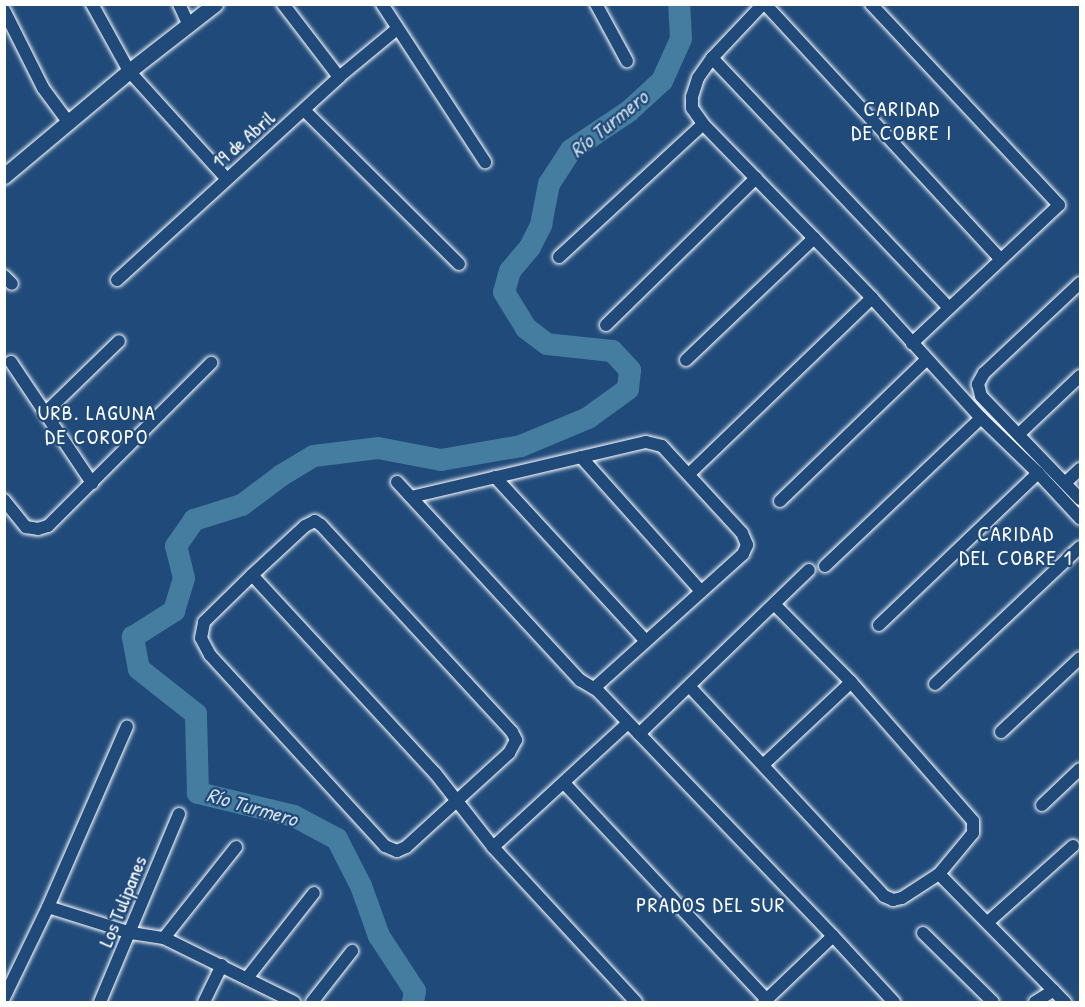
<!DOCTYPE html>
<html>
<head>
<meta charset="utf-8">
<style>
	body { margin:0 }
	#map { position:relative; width:1085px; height:1007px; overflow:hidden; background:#1f4a7a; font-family:"Patrick Hand",sans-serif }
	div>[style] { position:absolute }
	.river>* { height:22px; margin:-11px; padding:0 11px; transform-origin:11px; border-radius:11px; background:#457da0 }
	.roads { filter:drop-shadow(0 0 2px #fff) drop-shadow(0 0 2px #fff) }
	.minor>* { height:12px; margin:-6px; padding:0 6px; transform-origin:6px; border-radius:6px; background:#1f4a7a }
	.tertiary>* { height:15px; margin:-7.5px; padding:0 7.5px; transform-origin:7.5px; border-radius:7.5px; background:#1f4a7a }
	span { translate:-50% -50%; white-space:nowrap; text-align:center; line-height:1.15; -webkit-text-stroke:4.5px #1f4a7a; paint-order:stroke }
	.street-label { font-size:20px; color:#fff }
	.neighbourhood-label { font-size:21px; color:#fff; letter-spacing:1.5px }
	.water-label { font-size:21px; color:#d0dee7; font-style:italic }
	.frame { position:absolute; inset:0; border:6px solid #fff; pointer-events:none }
</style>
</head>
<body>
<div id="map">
	<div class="river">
		<i style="left:413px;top:1002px;width:11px;rotate:-80deg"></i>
		<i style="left:415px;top:991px;width:66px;rotate:-123.2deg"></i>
		<i style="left:379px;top:936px;width:53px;rotate:-109.8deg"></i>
		<i style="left:361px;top:886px;width:53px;rotate:-117.1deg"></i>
		<i style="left:337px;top:839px;width:49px;rotate:-151.9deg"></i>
		<i style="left:294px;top:816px;width:99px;rotate:-166.5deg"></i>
		<i style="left:198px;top:793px;width:79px;rotate:-91.5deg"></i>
		<i style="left:196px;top:714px;width:73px;rotate:-141.7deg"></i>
		<i style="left:139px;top:669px;width:33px;rotate:-101deg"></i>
		<i style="left:133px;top:637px;width:49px;rotate:-32.4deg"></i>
		<i style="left:174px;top:611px;width:34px;rotate:-73deg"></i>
		<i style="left:184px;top:578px;width:33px;rotate:-104deg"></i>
		<i style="left:176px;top:546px;width:32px;rotate:-55deg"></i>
		<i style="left:194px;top:520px;width:50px;rotate:-17.4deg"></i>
		<i style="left:242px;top:505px;width:50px;rotate:-36.9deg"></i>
		<i style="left:282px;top:475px;width:37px;rotate:-31deg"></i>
		<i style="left:314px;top:456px;width:64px;rotate:-7.1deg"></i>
		<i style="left:378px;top:448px;width:64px;rotate:10.8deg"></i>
		<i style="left:441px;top:460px;width:81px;rotate:-9.9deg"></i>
		<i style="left:521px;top:446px;width:73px;rotate:-22.7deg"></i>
		<i style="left:588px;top:418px;width:49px;rotate:-35.9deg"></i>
		<i style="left:628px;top:389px;width:19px;rotate:-84deg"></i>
		<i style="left:630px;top:370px;width:26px;rotate:-133deg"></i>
		<i style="left:612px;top:351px;width:65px;rotate:-173.9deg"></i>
		<i style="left:547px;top:344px;width:26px;rotate:-143deg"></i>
		<i style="left:526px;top:328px;width:42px;rotate:-121.4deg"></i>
		<i style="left:504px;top:292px;width:22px;rotate:-74deg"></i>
		<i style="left:510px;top:271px;width:31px;rotate:-50deg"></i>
		<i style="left:530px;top:247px;width:25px;rotate:-63deg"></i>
		<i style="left:541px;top:225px;width:42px;rotate:-79deg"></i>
		<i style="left:549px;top:184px;width:40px;rotate:-57.1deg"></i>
		<i style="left:571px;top:150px;width:69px;rotate:-33.7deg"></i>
		<i style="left:628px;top:112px;width:46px;rotate:-42.4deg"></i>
		<i style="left:662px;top:81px;width:46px;rotate:-65.7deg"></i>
		<i style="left:681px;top:39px;width:35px;rotate:-93deg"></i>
	</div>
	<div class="roads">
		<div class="minor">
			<i style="left:92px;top:4px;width:77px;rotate:61.1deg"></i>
			<i style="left:129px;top:71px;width:146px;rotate:47.8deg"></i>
			<i style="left:179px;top:4px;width:23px;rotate:65deg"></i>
			<i style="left:283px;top:4px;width:92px;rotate:52.5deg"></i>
			<i style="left:382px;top:4px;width:189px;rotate:56.9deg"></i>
			<i style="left:596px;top:4px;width:65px;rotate:61.5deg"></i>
			<i style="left:763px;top:4px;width:74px;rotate:133.4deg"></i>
			<i style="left:712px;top:58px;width:344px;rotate:46.5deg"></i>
			<i style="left:765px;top:4px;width:347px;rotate:47.3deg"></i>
			<i style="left:871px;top:4px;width:275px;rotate:46.9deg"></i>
			<i style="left:1059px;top:205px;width:202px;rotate:136.8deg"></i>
			<i style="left:4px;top:10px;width:87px;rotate:63.4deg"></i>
			<i style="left:43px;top:88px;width:44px;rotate:53.4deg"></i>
			<i style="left:712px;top:58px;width:24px;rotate:125deg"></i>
			<i style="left:698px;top:78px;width:20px;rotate:108deg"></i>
			<i style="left:692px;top:97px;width:11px;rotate:90deg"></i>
			<i style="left:692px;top:108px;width:19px;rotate:55deg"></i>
			<i style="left:703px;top:124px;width:243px;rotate:45.8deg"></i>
			<i style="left:872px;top:298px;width:162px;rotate:47.8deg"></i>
			<i style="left:981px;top:418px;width:79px;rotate:44deg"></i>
			<i style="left:1038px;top:473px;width:220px;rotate:136.3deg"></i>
			<i style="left:305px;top:111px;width:217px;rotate:44.8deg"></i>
			<i style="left:559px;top:257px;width:196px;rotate:-42.7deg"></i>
			<i style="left:4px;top:276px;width:11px;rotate:45deg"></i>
			<i style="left:117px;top:280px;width:301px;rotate:-42.4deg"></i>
			<i style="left:339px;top:77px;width:75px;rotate:-39.6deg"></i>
			<i style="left:1080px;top:283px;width:132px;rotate:136.8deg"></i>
			<i style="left:984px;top:373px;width:13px;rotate:119deg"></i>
			<i style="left:978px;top:384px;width:12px;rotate:76deg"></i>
			<i style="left:981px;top:396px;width:143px;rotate:46.1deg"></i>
			<i style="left:606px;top:325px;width:210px;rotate:-44.4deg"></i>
			<i style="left:686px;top:360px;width:177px;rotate:-43.6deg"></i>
			<i style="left:11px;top:362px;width:146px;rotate:56.2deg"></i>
			<i style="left:45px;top:413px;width:103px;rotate:-44.2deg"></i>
			<i style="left:1019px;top:434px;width:84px;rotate:-43.6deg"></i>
			<i style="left:581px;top:457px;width:180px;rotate:48.2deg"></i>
			<i style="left:1038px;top:473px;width:62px;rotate:47deg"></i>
			<i style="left:689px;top:474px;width:254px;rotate:-43.9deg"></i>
			<i style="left:495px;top:477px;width:223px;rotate:47.4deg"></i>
			<i style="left:397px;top:482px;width:270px;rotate:47.3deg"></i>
			<i style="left:580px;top:680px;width:21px;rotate:31deg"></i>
			<i style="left:598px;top:691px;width:339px;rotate:46.2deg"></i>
			<i style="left:833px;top:936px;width:95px;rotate:136.3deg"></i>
			<i style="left:1065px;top:483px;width:21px;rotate:-43deg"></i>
			<i style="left:411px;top:497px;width:241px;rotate:-13.2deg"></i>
			<i style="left:646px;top:442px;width:16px;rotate:14deg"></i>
			<i style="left:662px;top:446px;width:118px;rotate:47.4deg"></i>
			<i style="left:742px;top:533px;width:13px;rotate:67deg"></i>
			<i style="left:747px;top:545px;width:10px;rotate:114deg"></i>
			<i style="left:743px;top:554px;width:200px;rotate:138deg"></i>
			<i style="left:4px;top:500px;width:35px;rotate:51deg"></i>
			<i style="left:26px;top:527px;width:12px;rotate:9deg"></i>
			<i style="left:38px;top:529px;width:10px;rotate:-17deg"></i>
			<i style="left:48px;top:526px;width:231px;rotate:-45deg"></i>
			<i style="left:780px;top:501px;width:204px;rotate:-44deg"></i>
			<i style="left:315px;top:521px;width:7px;rotate:34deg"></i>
			<i style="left:321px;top:525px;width:282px;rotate:47.3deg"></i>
			<i style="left:512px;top:732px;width:9px;rotate:63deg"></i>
			<i style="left:516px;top:740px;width:15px;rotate:118deg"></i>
			<i style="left:509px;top:753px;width:139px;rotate:137.6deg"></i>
			<i style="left:406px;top:847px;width:10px;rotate:156deg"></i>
			<i style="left:397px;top:851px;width:13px;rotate:-157deg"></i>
			<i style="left:385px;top:846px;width:259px;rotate:-132.5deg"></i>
			<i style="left:210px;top:655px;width:19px;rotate:-118deg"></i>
			<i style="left:201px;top:638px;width:16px;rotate:-79deg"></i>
			<i style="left:204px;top:622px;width:67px;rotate:-44.4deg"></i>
			<i style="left:252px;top:575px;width:72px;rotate:-42.8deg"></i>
			<i style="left:305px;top:526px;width:11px;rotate:-27deg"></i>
			<i style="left:825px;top:566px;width:215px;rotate:-43.5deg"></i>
			<i style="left:252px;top:575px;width:270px;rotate:47.3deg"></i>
			<i style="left:435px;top:773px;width:94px;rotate:51.9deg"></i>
			<i style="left:493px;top:847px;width:211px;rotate:47.3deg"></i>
			<i style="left:935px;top:684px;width:199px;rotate:-43.4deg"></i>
			<i style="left:690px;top:687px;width:285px;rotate:47.1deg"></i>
			<i style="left:884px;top:896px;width:10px;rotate:24deg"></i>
			<i style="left:893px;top:900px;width:9px;rotate:-13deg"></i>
			<i style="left:902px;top:898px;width:44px;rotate:-33deg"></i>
			<i style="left:939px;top:874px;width:53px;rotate:-50.3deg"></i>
			<i style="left:973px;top:833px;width:12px;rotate:-90deg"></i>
			<i style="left:973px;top:821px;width:185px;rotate:-131.3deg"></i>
			<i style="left:851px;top:682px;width:108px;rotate:-134.6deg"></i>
			<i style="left:1001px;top:732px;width:108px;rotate:-43.1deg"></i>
			<i style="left:639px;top:734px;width:236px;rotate:-44deg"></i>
			<i style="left:763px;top:765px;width:121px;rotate:-43.3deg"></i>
			<i style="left:564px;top:783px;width:297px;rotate:46.9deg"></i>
			<i style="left:1042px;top:805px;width:52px;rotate:-43.5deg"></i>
			<i style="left:493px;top:847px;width:183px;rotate:-42.6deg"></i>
			<i style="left:939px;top:874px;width:180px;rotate:45.5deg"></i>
			<i style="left:48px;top:907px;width:87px;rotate:17.4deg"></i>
			<i style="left:131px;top:933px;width:33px;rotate:9deg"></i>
			<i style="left:164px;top:938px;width:145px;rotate:26.2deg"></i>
			<i style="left:988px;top:922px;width:114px;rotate:-41.8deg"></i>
			<i style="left:923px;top:933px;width:98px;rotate:44.6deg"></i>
			<i style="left:833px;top:936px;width:90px;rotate:47.3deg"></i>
			<i style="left:164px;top:938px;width:116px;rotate:-51.6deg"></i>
			<i style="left:247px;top:978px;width:108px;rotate:-51.8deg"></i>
			<i style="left:4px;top:998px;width:101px;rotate:-64.2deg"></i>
			<i style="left:48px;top:907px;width:197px;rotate:-66.4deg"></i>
			<i style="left:100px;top:1002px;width:204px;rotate:-67.2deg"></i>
			<i style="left:204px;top:1002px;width:41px;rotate:-64.1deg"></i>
			<i style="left:312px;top:1002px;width:65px;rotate:-51.9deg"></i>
			<i style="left:1035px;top:1002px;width:22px;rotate:-32deg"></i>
		</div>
		<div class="tertiary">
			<i style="left:4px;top:176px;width:163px;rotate:-40deg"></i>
			<i style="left:129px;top:71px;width:109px;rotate:-37.9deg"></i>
		</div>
	</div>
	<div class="street-label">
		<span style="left:243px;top:139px;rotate:-41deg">19 de Abril</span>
		<span style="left:122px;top:901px;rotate:-68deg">Los Tulipanes</span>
	</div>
	<div class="neighbourhood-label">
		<span style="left:902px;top:121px">CARIDAD<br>DE COBRE I</span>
		<span style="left:97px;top:425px">URB. LAGUNA<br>DE COROPO</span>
		<span style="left:1016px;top:546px">CARIDAD<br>DEL COBRE 1</span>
		<span style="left:711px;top:905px">PRADOS DEL SUR</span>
	</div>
	<div class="water-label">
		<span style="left:609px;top:124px;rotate:-39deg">Río Turmero</span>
		<span style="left:252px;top:807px;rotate:16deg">Río Turmero</span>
	</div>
	<div class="frame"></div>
</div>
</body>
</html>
